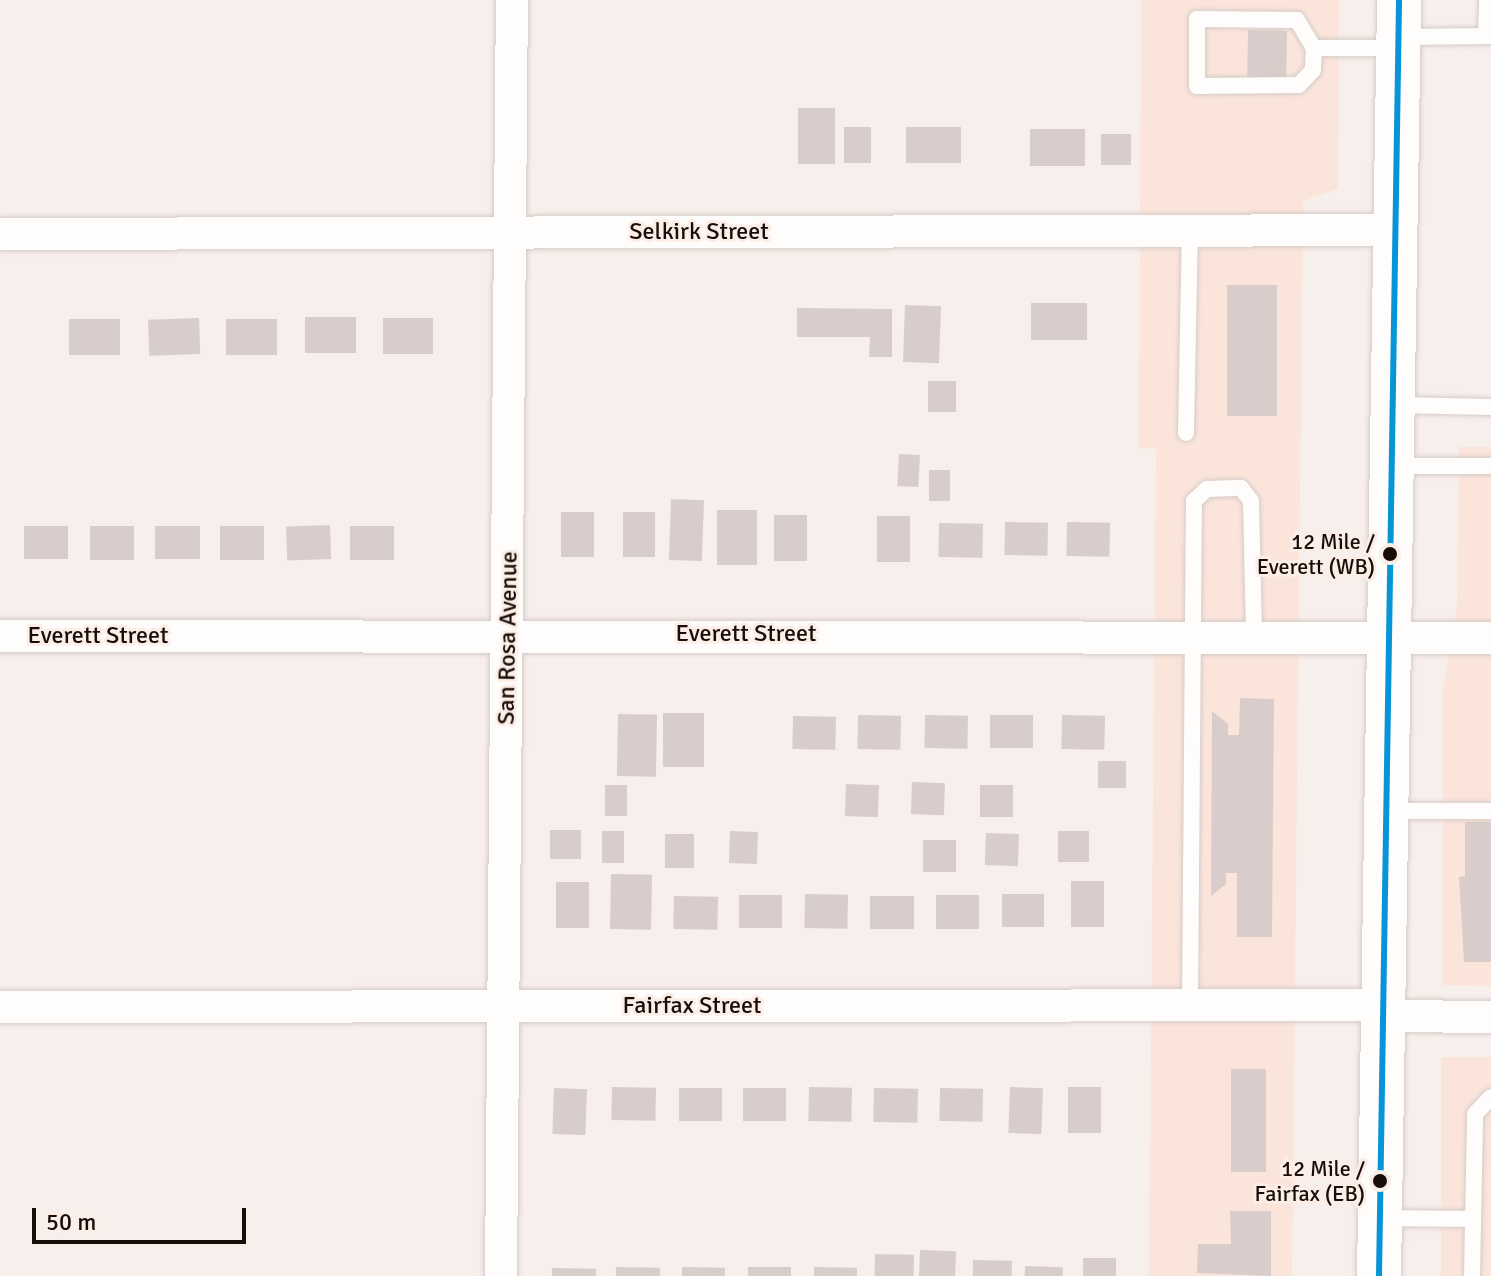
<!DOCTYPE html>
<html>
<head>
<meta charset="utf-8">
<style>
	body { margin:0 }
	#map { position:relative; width:1491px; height:1276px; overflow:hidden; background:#f7efec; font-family:Signika,sans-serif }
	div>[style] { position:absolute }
	.built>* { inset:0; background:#fbe5db; transform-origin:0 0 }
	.building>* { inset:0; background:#d8cdca; transform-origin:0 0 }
	.roads { filter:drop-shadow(0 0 2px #d5cbc7) drop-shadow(0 0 2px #d5cbc7) }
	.lane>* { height:16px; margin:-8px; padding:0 8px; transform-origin:8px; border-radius:8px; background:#fefdfc }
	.street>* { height:32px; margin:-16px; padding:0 16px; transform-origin:16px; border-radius:16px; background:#fefdfc }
	.secondary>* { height:44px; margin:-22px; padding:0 22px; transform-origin:22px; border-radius:22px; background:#fefdfc }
	.bus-1>* { height:6px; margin:-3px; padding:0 3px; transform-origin:3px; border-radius:3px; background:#0696d7 }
	.dots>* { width:22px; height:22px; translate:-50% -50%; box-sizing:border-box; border:4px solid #fceee7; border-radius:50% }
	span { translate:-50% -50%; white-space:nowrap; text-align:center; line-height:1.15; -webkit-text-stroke:6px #fceee7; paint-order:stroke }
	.bus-label { font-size:22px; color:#180d08 }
	.right { translate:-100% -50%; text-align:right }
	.street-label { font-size:24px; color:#180d08 }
	.scale { position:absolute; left:32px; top:1208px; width:214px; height:36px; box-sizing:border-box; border:4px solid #180d08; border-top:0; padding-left:10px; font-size:24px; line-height:28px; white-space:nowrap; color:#180d08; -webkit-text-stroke:6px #fceee7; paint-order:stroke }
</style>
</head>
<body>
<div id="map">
	<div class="built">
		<i style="clip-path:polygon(1141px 0,1339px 0,1338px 189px,1303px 201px,1292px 1276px,1149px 1276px,1156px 449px,1139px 448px)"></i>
		<i style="clip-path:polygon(1459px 447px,1491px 447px,1491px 986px,1443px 985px,1443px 688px,1457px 605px)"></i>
		<i style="left:1441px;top:1057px;width:50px;height:219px"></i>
	</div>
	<div class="building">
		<i style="left:1248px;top:30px;width:39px;height:50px;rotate:1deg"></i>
		<i style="left:798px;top:108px;width:37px;height:56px"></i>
		<i style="left:844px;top:127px;width:27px;height:36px"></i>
		<i style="left:906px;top:127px;width:55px;height:36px"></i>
		<i style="left:1030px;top:129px;width:55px;height:37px"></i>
		<i style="left:1101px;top:134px;width:30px;height:31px"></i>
		<i style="left:1227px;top:285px;width:50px;height:131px"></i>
		<i style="left:1031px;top:303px;width:56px;height:37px"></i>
		<i style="left:905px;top:305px;width:36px;height:57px;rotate:2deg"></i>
		<i style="clip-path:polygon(797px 308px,892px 309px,892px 357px,869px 357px,870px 337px,797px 337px)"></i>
		<i style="left:305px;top:317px;width:51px;height:36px"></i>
		<i style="left:199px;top:318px;width:36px;height:51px;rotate:88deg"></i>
		<i style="left:383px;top:318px;width:50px;height:36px"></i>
		<i style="left:69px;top:319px;width:51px;height:36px"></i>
		<i style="left:226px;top:319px;width:51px;height:36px"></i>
		<i style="left:928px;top:381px;width:28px;height:31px"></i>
		<i style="left:899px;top:454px;width:21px;height:32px;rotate:3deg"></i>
		<i style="left:929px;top:470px;width:21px;height:31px"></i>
		<i style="left:671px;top:499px;width:33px;height:61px;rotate:2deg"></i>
		<i style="left:717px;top:510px;width:40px;height:55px"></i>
		<i style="left:561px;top:512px;width:33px;height:45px"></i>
		<i style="left:623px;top:512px;width:32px;height:45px"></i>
		<i style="left:774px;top:515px;width:33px;height:46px"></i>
		<i style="left:877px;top:516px;width:33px;height:46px"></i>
		<i style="left:1005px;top:522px;width:43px;height:33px;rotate:1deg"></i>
		<i style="left:1067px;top:522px;width:43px;height:34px;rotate:1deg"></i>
		<i style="left:939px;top:523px;width:44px;height:34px;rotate:1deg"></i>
		<i style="left:330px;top:525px;width:34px;height:44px;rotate:88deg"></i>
		<i style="left:24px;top:526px;width:44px;height:33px"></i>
		<i style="left:134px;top:526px;width:34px;height:44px;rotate:90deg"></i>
		<i style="left:155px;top:526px;width:45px;height:33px"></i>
		<i style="left:220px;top:526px;width:44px;height:34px"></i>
		<i style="left:350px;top:526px;width:44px;height:34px"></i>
		<i style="clip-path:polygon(1240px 698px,1274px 699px,1272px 937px,1237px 937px,1237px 873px,1226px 873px,1226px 884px,1211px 896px,1212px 711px,1228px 724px,1228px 735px,1239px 735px)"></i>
		<i style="left:663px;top:713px;width:41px;height:54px"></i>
		<i style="left:618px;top:714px;width:39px;height:62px;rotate:1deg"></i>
		<i style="left:858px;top:715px;width:43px;height:34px;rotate:1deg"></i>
		<i style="left:925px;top:715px;width:43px;height:33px;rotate:1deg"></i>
		<i style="left:990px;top:715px;width:43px;height:33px"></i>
		<i style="left:1062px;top:715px;width:43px;height:34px;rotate:1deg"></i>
		<i style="left:793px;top:716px;width:43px;height:33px;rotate:1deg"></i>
		<i style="left:1098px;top:761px;width:28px;height:27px"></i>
		<i style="left:912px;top:782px;width:33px;height:32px;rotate:2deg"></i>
		<i style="left:846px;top:784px;width:33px;height:32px;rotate:2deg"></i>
		<i style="left:605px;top:785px;width:22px;height:31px"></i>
		<i style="left:980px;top:785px;width:33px;height:32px"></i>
		<i style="clip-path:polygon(1465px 822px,1491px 822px,1491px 962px,1464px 962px,1459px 877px,1465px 876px)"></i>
		<i style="left:550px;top:830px;width:31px;height:29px"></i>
		<i style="left:602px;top:831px;width:22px;height:32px"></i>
		<i style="left:730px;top:831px;width:28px;height:32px;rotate:2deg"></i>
		<i style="left:1058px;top:831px;width:31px;height:31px"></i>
		<i style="left:986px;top:833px;width:33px;height:32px;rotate:2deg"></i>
		<i style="left:665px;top:834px;width:29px;height:34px"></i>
		<i style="left:923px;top:840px;width:33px;height:32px"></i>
		<i style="left:611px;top:874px;width:41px;height:55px;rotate:1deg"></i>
		<i style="left:1071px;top:881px;width:33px;height:46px"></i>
		<i style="left:556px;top:882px;width:33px;height:46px"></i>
		<i style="left:805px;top:894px;width:43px;height:34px;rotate:1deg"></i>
		<i style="left:1002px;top:894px;width:42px;height:33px"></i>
		<i style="left:739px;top:895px;width:43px;height:33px"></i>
		<i style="left:936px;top:895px;width:43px;height:34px"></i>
		<i style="left:674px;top:896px;width:44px;height:33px;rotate:1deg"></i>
		<i style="left:870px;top:896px;width:44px;height:33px"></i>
		<i style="left:1231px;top:1069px;width:35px;height:103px"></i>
		<i style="left:612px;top:1087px;width:44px;height:33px;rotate:1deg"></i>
		<i style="left:809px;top:1087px;width:43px;height:34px;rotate:1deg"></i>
		<i style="left:1010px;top:1087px;width:33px;height:46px;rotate:2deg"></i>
		<i style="left:1068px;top:1087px;width:33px;height:46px"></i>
		<i style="left:554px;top:1088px;width:33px;height:46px;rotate:2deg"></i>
		<i style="left:679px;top:1088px;width:43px;height:33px"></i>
		<i style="left:743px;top:1088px;width:43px;height:33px"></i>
		<i style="left:874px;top:1088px;width:44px;height:34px;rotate:1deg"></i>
		<i style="left:940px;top:1088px;width:43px;height:33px;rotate:1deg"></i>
		<i style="clip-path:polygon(1230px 1211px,1271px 1211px,1271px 1276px,1197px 1273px,1198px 1244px,1231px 1244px)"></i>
		<i style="left:920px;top:1250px;width:36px;height:26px;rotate:2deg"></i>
		<i style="left:875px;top:1254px;width:39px;height:22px;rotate:1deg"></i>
		<i style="left:1083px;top:1258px;width:33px;height:18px"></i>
		<i style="left:973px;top:1260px;width:39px;height:16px;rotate:1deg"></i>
		<i style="left:1025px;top:1266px;width:38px;height:10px;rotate:2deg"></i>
		<i style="left:616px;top:1267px;width:44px;height:9px;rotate:1deg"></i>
		<i style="left:682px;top:1267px;width:43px;height:9px;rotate:1deg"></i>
		<i style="left:748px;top:1267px;width:43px;height:9px"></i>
		<i style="left:814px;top:1267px;width:43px;height:9px;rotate:1deg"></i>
		<i style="left:552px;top:1268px;width:44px;height:8px;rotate:1deg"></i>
	</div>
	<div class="roads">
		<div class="lane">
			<i style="left:1486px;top:36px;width:36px;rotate:-88deg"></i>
			<i style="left:1401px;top:37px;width:90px;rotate:-0.6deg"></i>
			<i style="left:1314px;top:48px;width:22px;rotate:93deg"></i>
			<i style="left:1313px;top:70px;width:21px;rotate:133deg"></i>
			<i style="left:1299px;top:85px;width:102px;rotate:179.4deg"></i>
			<i style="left:1197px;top:86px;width:67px;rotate:-90deg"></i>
			<i style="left:1197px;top:19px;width:100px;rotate:0.6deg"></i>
			<i style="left:1297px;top:20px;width:33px;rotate:59deg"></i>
			<i style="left:1314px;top:48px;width:83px"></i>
			<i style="left:1396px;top:405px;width:95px;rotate:1.2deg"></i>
			<i style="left:1186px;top:433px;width:202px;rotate:-88.9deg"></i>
			<i style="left:1395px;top:466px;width:96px"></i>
			<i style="left:1389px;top:811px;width:102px"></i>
			<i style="left:1190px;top:1005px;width:504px;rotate:-89.55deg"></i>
			<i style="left:1194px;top:501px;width:18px;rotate:-43deg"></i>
			<i style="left:1207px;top:489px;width:34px;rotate:-2deg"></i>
			<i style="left:1241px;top:488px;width:16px;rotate:52deg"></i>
			<i style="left:1251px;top:501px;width:134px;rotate:88.7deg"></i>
			<i style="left:1382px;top:1218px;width:91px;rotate:0.6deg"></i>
			<i style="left:1472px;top:1276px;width:162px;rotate:-88.9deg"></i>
			<i style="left:1475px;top:1114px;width:23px;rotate:-47deg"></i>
		</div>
		<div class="street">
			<i style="left:0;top:234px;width:1398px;rotate:-0.16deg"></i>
			<i style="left:0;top:636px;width:1491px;rotate:0.08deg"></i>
			<i style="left:0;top:1007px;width:1385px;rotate:-0.08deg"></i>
			<i style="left:1385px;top:1016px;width:106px;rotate:0.5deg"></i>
			<i style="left:501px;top:1276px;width:1276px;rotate:-89.51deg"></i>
		</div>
		<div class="secondary">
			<i style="left:1379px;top:1276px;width:1276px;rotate:-89.1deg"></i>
		</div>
	</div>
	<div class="bus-1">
		<i style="left:1379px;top:1276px;width:1276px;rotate:-89.1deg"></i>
	</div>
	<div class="dots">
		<i style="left:1390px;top:554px;background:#180d08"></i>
		<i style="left:1380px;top:1181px;background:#180d08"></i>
	</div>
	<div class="bus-label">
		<span class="right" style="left:1375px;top:554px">12 Mile /<br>Everett (WB)</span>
		<span class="right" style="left:1365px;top:1181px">12 Mile /<br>Fairfax (EB)</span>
	</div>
	<div class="street-label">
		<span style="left:699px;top:232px">Selkirk Street</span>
		<span style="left:746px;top:634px">Everett Street</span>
		<span style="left:98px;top:636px">Everett Street</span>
		<span style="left:508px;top:638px;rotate:-89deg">San Rosa Avenue</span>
		<span style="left:692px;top:1006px">Fairfax Street</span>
	</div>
	<div class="scale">50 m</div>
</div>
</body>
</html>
